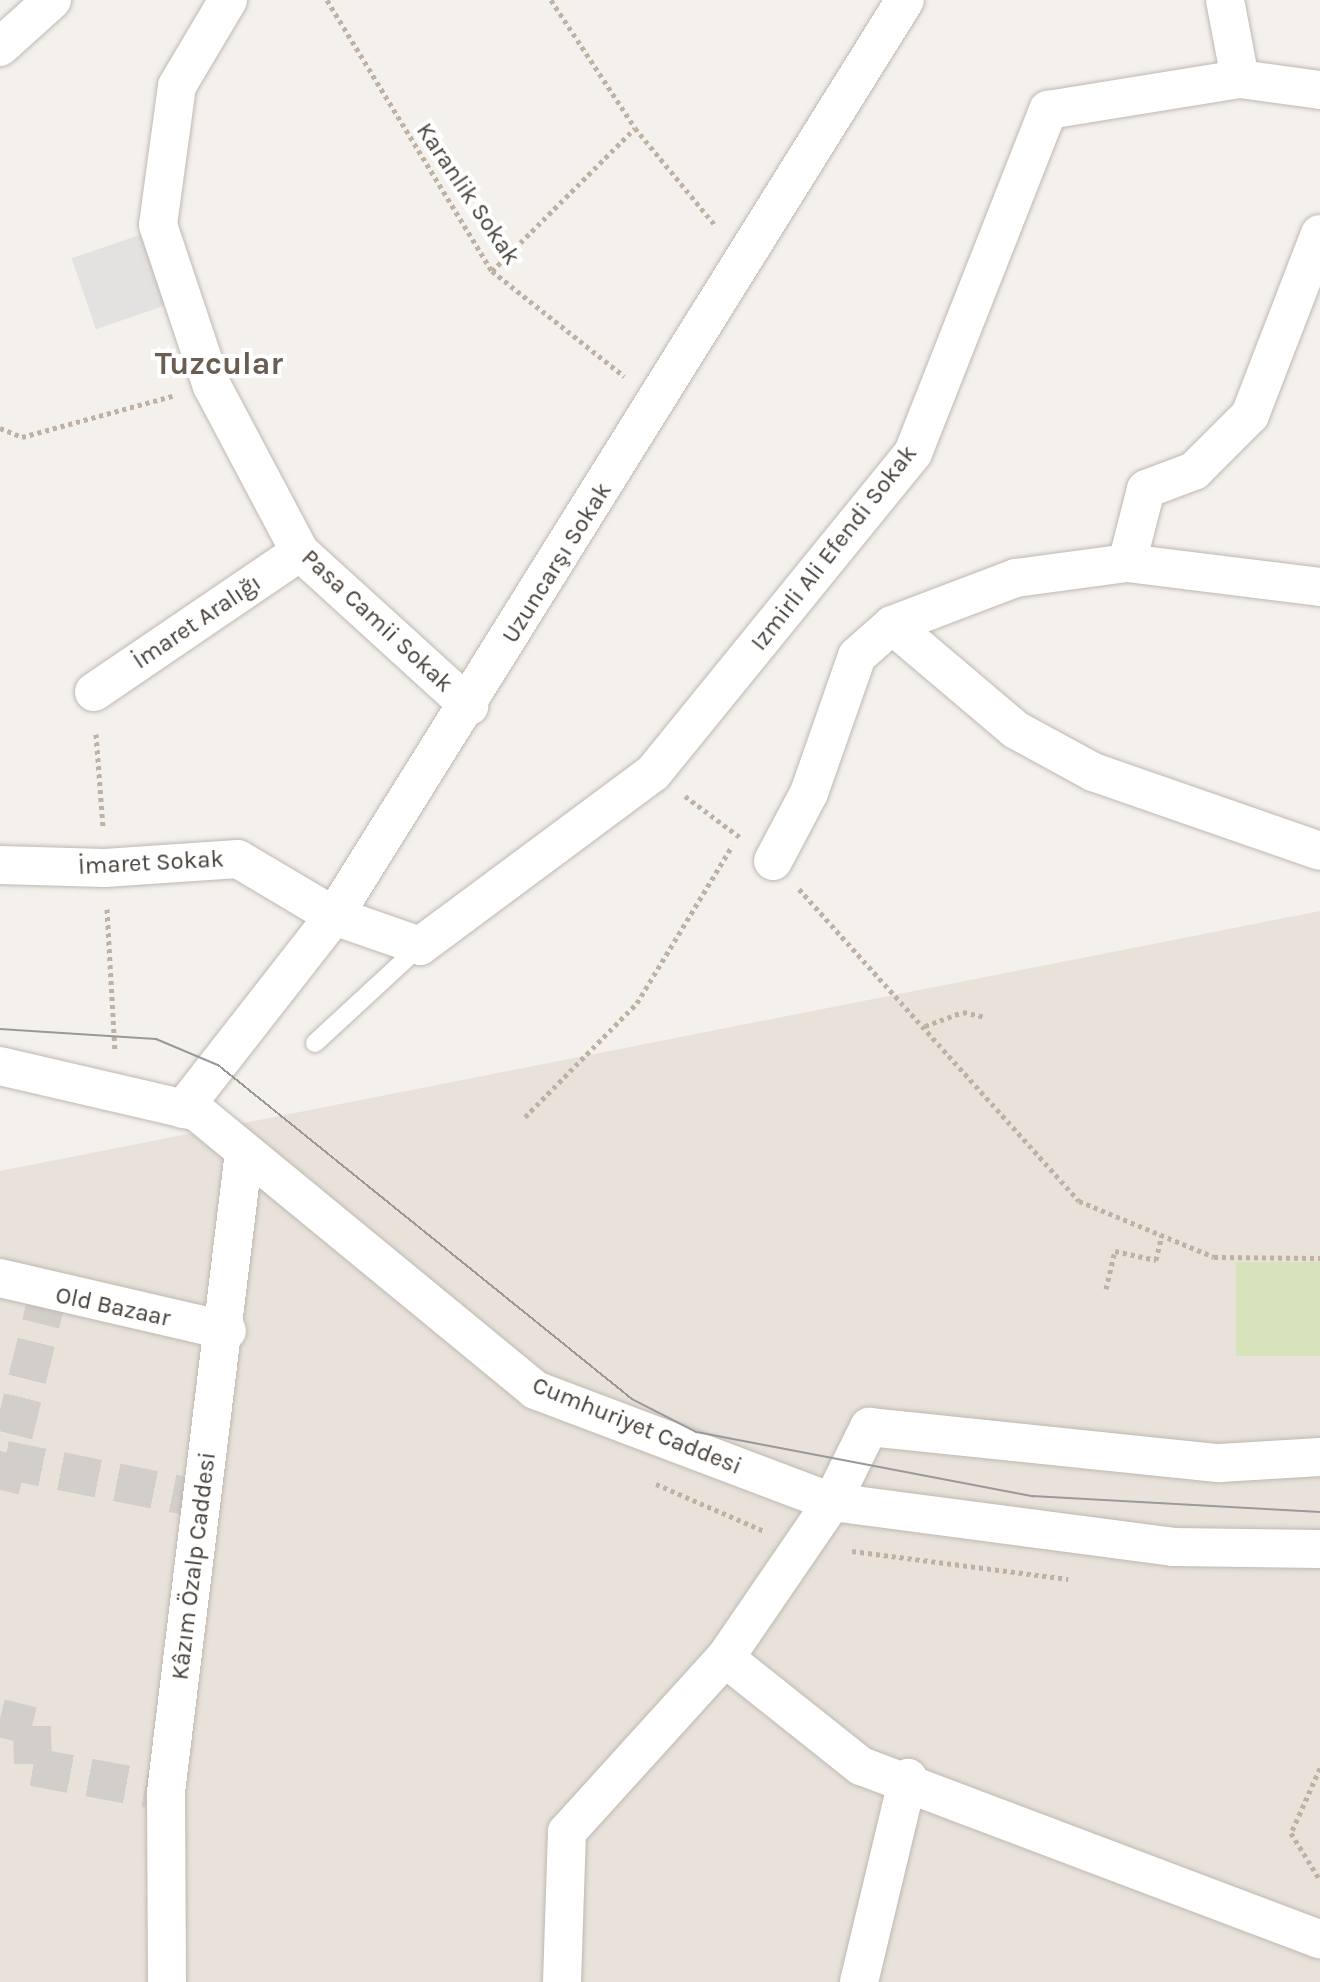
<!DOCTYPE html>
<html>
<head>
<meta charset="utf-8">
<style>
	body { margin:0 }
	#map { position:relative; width:1320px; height:1982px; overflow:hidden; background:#f4f1ed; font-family:Karla,sans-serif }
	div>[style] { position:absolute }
	.residential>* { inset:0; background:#e8e2db }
	.green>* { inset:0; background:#d6e3bb; transform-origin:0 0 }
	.parking>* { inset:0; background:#e4e2e0; transform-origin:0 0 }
	.street-tunnel>* { height:38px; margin-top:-19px; transform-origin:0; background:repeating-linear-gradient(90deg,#d2cec9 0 38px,transparent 0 57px) }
	.path>* { height:5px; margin-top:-2.5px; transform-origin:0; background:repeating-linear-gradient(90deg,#bfb2a3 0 4px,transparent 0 8px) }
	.roads { filter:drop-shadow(0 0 2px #bfb8b0) drop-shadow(0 0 2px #bfb8b0) }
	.lane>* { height:18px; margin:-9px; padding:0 9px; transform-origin:9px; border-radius:9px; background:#fff }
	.street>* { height:38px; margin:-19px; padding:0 19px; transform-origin:19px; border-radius:19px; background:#fff }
	.tram>* { height:2px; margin:-1px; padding:0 1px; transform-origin:1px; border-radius:1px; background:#999 }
	span { translate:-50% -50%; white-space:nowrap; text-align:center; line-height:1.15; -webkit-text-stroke:8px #fff; paint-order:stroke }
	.street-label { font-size:24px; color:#48413b }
	.district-label { font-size:32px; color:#6a5e53; font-weight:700 }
</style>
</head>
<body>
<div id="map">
	<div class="residential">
		<i style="clip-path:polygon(1320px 911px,1320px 1982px,0 1982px,0 1171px)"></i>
	</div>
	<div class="green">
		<i style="left:1320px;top:1262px;width:94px;height:84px;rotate:90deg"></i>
	</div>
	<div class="parking">
		<i style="left:151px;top:231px;width:75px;height:84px;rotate:71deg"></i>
	</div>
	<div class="street-tunnel">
		<i style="left:5px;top:1460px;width:200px;rotate:11.3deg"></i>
		<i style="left:0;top:1490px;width:202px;rotate:-76.2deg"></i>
		<i style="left:0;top:1718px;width:33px;rotate:14deg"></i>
		<i style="left:32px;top:1726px;width:41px;rotate:88.6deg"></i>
		<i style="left:33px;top:1767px;width:135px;rotate:10.6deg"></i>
	</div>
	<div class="path">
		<i style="left:327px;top:0;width:317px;rotate:58.7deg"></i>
		<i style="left:492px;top:271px;width:169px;rotate:38.5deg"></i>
		<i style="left:551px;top:0;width:153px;rotate:56.7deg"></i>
		<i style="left:635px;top:128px;width:126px;rotate:50.5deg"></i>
		<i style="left:492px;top:271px;width:202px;rotate:-45deg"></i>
		<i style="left:0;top:428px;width:24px;rotate:22deg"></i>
		<i style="left:22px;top:437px;width:156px;rotate:-15.3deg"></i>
		<i style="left:96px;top:734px;width:93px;rotate:85.7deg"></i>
		<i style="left:685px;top:796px;width:70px;rotate:36.9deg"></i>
		<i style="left:799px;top:889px;width:419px;rotate:48.1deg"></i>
		<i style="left:1079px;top:1201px;width:146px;rotate:22.5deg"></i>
		<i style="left:1214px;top:1257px;width:106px;rotate:0.5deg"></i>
		<i style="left:107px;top:909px;width:142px;rotate:86.8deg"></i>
		<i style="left:925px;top:1026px;width:40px;rotate:-20.2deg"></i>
		<i style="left:963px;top:1012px;width:23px;rotate:13deg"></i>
		<i style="left:525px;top:1117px;width:160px;rotate:-45.5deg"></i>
		<i style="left:637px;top:1003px;width:184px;rotate:-58.8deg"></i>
		<i style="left:1106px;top:1289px;width:39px;rotate:-77deg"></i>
		<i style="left:1115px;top:1251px;width:42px;rotate:12.4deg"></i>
		<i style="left:1156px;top:1260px;width:26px;rotate:-77deg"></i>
		<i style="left:656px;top:1484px;width:118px;rotate:23.5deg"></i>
		<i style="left:852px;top:1551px;width:218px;rotate:7.4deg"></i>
		<i style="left:1320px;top:1768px;width:71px;rotate:114deg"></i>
		<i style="left:1291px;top:1833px;width:55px;rotate:58.3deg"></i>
	</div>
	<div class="roads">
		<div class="lane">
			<i style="left:315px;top:1043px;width:143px;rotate:-42.7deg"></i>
		</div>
		<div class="street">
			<i style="left:228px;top:0;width:100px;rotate:120.7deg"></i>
			<i style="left:177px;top:86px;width:140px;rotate:97.8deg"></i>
			<i style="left:158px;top:225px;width:170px;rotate:71.5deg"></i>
			<i style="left:212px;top:386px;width:188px;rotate:62.1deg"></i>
			<i style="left:300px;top:552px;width:229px;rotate:42.3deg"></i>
			<i style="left:1225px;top:0;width:80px;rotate:79.2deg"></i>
			<i style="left:0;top:47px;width:70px;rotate:-42.1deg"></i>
			<i style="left:1127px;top:563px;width:76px;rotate:-75.6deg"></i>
			<i style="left:1146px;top:489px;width:51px;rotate:-20.6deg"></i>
			<i style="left:1194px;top:471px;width:79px;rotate:-45deg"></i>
			<i style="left:1250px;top:415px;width:194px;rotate:-68.9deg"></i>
			<i style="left:892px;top:625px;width:162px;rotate:40.3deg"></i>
			<i style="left:1016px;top:730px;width:88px;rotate:28.6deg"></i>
			<i style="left:1093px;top:772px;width:240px;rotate:19.2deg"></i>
			<i style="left:94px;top:692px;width:249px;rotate:-34.2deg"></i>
			<i style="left:773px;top:861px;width:77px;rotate:-62.1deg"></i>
			<i style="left:809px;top:793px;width:145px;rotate:-70.7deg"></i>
			<i style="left:857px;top:656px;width:47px;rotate:-41.5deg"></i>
			<i style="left:892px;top:625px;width:133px;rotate:-20.8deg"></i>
			<i style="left:1016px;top:578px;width:112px;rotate:-7.7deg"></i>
			<i style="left:1127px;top:563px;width:194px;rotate:7.1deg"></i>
			<i style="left:0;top:865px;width:105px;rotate:1.6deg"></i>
			<i style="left:105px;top:868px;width:133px;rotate:-3.9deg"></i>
			<i style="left:238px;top:859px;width:112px;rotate:30.7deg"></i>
			<i style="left:334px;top:916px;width:91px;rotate:19.2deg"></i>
			<i style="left:420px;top:946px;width:290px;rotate:-36.6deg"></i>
			<i style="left:653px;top:773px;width:412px;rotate:-50.9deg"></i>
			<i style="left:913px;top:453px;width:369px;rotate:-68.5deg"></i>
			<i style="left:1048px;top:110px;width:194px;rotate:-9.2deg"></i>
			<i style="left:1240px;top:79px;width:81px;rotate:7.8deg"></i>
			<i style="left:0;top:1066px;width:202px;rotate:13.1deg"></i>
			<i style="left:197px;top:1112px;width:438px;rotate:39.4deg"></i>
			<i style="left:535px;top:1390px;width:317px;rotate:20.7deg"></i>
			<i style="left:832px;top:1502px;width:344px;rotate:7.5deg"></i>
			<i style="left:1173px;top:1547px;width:147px;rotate:0.8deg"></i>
			<i style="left:183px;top:1109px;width:245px;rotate:-52deg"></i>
			<i style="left:334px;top:916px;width:1079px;rotate:-58.06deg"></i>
			<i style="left:0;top:1278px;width:233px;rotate:13.1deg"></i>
			<i style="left:725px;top:1658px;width:174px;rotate:38.5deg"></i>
			<i style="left:861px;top:1766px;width:491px;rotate:20.7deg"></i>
			<i style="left:167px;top:1982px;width:190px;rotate:-90.3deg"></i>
			<i style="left:166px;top:1792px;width:645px;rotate:-83.05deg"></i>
			<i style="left:562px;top:1982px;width:150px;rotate:-88.1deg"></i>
			<i style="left:567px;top:1832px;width:235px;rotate:-47.8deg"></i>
			<i style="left:725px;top:1658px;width:189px;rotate:-55.6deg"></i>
			<i style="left:832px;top:1502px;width:84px;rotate:-63.7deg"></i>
			<i style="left:869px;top:1427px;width:353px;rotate:5.9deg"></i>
			<i style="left:1220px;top:1463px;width:100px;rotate:-3.4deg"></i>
			<i style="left:859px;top:1982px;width:210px;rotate:-76.5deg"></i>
		</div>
	</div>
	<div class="tram">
		<i style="left:0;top:1029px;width:156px;rotate:3.7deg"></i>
		<i style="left:156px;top:1039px;width:67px;rotate:22.8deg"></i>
		<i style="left:218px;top:1065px;width:532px;rotate:38.9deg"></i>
		<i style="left:632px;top:1399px;width:72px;rotate:27.3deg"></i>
		<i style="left:696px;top:1432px;width:343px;rotate:10.8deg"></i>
		<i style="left:1033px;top:1496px;width:287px;rotate:3.2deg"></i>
	</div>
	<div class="street-label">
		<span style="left:468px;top:194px;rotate:56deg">Karanlik Sokak</span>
		<span style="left:834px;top:548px;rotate:-52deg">Izmirli Ali Efendi Sokak</span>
		<span style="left:557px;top:563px;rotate:-58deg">Uzuncarşı Sokak</span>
		<span style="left:377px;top:621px;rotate:43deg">Pasa Camii Sokak</span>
		<span style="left:197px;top:622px;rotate:-34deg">İmaret Aralığı</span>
		<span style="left:151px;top:863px;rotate:-3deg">İmaret Sokak</span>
		<span style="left:113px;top:1307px;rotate:12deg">Old Bazaar</span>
		<span style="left:637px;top:1426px;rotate:22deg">Cumhuriyet Caddesi</span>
		<span style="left:194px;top:1566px;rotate:-83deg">Kâzım Özalp Caddesi</span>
	</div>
	<div class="district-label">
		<span style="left:219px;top:364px">Tuzcular</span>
	</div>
</div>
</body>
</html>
